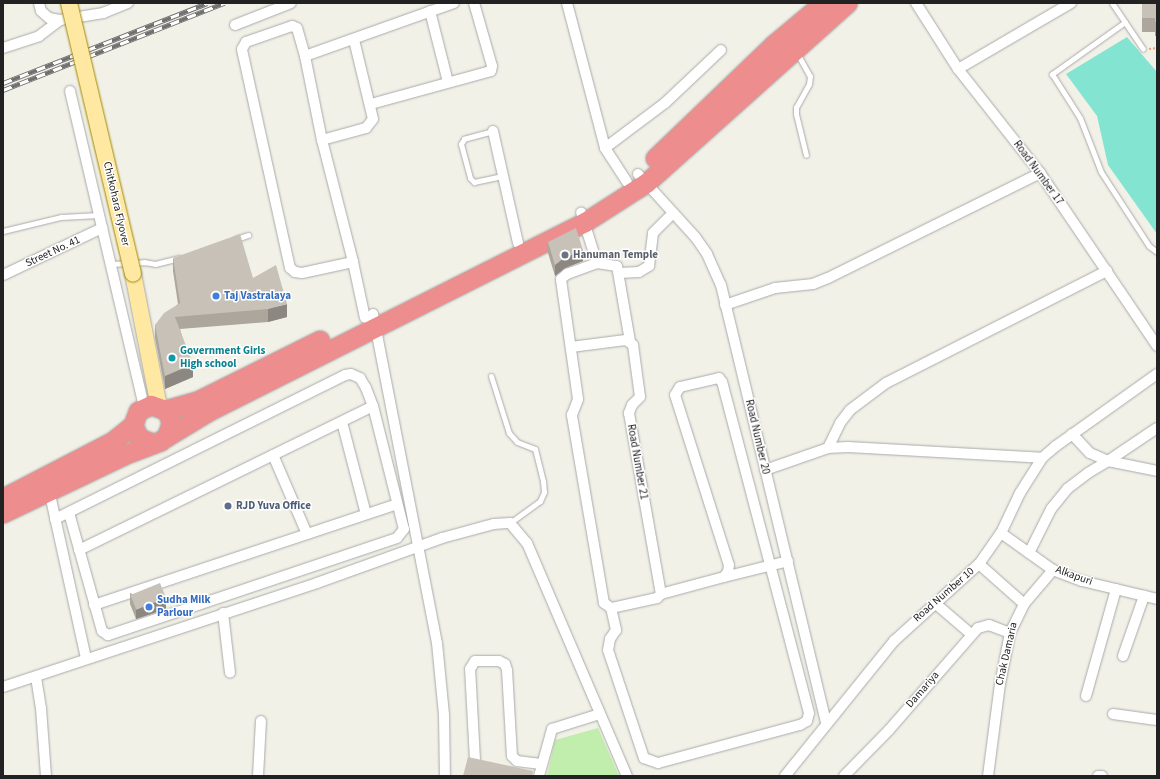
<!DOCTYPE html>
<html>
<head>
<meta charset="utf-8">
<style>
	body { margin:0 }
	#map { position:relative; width:1160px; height:779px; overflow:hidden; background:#f2f1e8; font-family:"Source Sans 3",sans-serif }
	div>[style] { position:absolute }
	.grass>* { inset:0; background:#c1eead }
	.pitch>* { inset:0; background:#83e5d1 }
	.path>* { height:1.5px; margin-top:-0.75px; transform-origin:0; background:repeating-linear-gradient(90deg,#ff976d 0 2px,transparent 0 4px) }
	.roads { filter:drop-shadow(0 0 1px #a9a9a9) drop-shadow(0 0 1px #a9a9a9) }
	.lane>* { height:5px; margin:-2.5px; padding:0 2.5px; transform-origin:2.5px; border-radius:2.5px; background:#fff }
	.street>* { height:10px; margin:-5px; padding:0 5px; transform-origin:5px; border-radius:5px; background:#fff }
	.primary>* { height:16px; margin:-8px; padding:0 8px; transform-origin:8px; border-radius:8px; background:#ffe8a1 }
	.highway>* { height:19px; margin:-9.5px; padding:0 9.5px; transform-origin:9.5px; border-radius:9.5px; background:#ed8d8d }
	.rail>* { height:4.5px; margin-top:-2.25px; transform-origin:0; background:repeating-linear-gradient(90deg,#fff 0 9px,#707070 0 18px); box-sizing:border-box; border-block:1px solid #707070 }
	.bridges { filter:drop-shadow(0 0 1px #a08900) drop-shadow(0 0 1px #a08900) }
	.primary-bridge>* { height:16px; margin:-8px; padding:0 8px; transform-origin:8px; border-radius:8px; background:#ffe8a1 }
	.wall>* { inset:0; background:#aca69d }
	.shaded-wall>* { inset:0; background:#8c8780 }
	.building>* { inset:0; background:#c8c1b7; transform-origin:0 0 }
	.dots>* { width:11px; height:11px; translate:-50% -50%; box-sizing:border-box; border:2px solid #fff; border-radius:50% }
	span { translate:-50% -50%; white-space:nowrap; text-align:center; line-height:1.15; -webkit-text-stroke:3px #fff; paint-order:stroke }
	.street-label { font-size:11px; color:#222 }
	.worship-label { font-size:11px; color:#5b616d; font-weight:700 }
	.left { translate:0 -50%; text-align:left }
	.shop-label { font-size:11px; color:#366cbe; font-weight:700 }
	.culture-label { font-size:11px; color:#0d838f; font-weight:700 }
	.service-label { font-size:11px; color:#4e5e75; font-weight:700 }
	.frame { position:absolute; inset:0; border:4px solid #222; pointer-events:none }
</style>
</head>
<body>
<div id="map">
	<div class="grass">
		<i style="clip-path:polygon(598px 728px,619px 776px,547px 776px,555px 740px)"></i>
	</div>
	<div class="pitch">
		<i style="clip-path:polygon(1127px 37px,1157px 72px,1157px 234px,1108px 165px,1097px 116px,1066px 74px)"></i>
	</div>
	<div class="path">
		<i style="left:1149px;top:49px;width:8px;rotate:-7deg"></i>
	</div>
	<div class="roads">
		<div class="lane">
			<i style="left:1112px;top:3px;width:55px;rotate:56deg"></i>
			<i style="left:1125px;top:22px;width:90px;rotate:144.5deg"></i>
			<i style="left:1052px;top:74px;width:52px;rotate:57.5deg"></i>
			<i style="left:1080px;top:118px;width:58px;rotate:68.7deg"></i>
			<i style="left:1101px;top:172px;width:88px;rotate:57deg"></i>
			<i style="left:1149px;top:246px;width:10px;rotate:37deg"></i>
			<i style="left:797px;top:53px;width:26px;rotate:61deg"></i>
			<i style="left:810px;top:76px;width:8px;rotate:97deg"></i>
			<i style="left:809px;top:84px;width:26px;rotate:119deg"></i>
			<i style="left:796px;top:107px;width:7px;rotate:90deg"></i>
			<i style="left:796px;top:114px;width:42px;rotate:76.3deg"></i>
			<i style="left:493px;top:131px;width:30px;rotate:165deg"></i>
			<i style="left:464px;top:139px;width:6px;rotate:121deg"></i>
			<i style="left:461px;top:144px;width:35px;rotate:75deg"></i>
			<i style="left:470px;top:178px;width:6px;rotate:45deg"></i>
			<i style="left:474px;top:182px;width:30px;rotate:-12deg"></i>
			<i style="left:3px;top:231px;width:60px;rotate:-13.6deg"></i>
			<i style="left:61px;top:217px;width:38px;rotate:-3deg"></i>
			<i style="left:236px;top:239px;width:13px;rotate:-18deg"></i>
			<i style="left:111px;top:264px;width:33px;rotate:-3deg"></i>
			<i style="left:144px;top:262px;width:11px;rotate:10deg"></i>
			<i style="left:155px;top:264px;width:25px;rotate:-14deg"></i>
			<i style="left:491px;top:376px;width:60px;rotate:72.5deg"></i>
			<i style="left:509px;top:433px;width:12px;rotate:48deg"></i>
			<i style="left:517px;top:442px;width:19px;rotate:21deg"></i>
			<i style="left:535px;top:449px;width:33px;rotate:76deg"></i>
			<i style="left:543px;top:481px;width:11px;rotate:85deg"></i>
			<i style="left:544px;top:492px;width:10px;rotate:114deg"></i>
			<i style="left:540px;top:501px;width:37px;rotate:144deg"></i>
		</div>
		<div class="street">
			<i style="left:39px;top:3px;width:8px;rotate:76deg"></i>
			<i style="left:41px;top:11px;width:11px;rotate:41deg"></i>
			<i style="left:49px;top:18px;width:11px;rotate:10deg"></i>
			<i style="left:60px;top:20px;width:44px;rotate:-9.2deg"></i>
			<i style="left:103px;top:13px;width:27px;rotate:-22deg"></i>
			<i style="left:567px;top:3px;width:150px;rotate:75.3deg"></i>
			<i style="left:605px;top:148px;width:40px;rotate:57.1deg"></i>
			<i style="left:916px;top:3px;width:78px;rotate:57.5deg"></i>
			<i style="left:958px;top:69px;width:132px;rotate:51.7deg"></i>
			<i style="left:1040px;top:173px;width:209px;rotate:55.9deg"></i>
			<i style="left:430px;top:11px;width:73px;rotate:75.8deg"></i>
			<i style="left:235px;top:25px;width:60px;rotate:-21.4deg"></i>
			<i style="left:3px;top:48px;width:38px;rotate:-18deg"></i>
			<i style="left:39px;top:36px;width:26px;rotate:-37deg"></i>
			<i style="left:305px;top:56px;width:158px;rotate:-19.6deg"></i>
			<i style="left:958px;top:69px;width:131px;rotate:-30.3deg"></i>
			<i style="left:70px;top:91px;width:325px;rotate:76.8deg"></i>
			<i style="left:371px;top:104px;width:124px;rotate:-15.4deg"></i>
			<i style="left:491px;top:71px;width:5px;rotate:-79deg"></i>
			<i style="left:492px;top:66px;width:66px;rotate:-105.9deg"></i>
			<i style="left:493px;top:131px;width:115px;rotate:77.4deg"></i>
			<i style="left:322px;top:140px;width:46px;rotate:-15.3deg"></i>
			<i style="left:366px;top:128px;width:11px;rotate:-52deg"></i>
			<i style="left:373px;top:119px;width:81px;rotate:-103.5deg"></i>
			<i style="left:605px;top:148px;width:75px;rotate:-36.9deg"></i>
			<i style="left:665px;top:103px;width:77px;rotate:-43.4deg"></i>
			<i style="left:638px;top:174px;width:86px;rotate:47.8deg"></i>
			<i style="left:696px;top:238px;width:19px;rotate:55deg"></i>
			<i style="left:707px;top:254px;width:34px;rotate:66deg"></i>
			<i style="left:721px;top:285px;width:451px;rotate:76.5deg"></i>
			<i style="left:353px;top:262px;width:52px;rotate:167.8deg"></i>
			<i style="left:302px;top:273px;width:7px;rotate:-172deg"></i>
			<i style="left:295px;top:272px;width:6px;rotate:-141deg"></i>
			<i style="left:290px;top:268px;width:224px;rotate:-102.4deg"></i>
			<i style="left:242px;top:49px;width:8px;rotate:-60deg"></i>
			<i style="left:246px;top:42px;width:49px;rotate:-19.2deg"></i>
			<i style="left:292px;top:26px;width:5px;rotate:22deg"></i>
			<i style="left:297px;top:28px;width:29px;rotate:74deg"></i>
			<i style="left:305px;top:56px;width:86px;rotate:78.6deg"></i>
			<i style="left:322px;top:140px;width:126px;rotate:75.7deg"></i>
			<i style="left:353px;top:262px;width:57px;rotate:77.9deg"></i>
			<i style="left:597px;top:263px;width:20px;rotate:9deg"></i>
			<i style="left:617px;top:266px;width:76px;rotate:80.2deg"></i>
			<i style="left:619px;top:273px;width:20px;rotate:-3deg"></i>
			<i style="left:639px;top:272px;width:12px;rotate:-31deg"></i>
			<i style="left:649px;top:266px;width:33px;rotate:-83deg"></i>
			<i style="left:653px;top:233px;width:28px;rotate:-45deg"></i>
			<i style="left:3px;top:275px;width:110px;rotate:-25.4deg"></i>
			<i style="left:725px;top:305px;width:53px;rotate:-18.8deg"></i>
			<i style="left:775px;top:288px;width:38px;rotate:-6deg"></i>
			<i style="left:813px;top:284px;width:16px;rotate:-22deg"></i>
			<i style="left:828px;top:278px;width:237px;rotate:-26.3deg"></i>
			<i style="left:373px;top:314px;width:335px;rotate:79deg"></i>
			<i style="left:437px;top:643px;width:72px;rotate:84.4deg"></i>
			<i style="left:444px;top:715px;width:61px;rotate:89.1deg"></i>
			<i style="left:571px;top:347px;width:55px;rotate:-7.3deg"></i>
			<i style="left:626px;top:340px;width:9px;rotate:36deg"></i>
			<i style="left:633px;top:345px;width:52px;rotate:82.3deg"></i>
			<i style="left:640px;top:397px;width:11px;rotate:135deg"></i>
			<i style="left:632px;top:405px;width:9px;rotate:111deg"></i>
			<i style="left:629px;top:413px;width:184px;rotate:80deg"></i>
			<i style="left:661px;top:594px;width:6px;rotate:135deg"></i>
			<i style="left:657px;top:598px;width:47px;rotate:167.7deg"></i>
			<i style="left:611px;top:608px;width:9px;rotate:-144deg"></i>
			<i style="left:604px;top:603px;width:191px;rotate:-99.7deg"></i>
			<i style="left:572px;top:415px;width:17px;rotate:-69deg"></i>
			<i style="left:578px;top:399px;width:121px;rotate:-98.1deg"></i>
			<i style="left:561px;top:279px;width:8px;rotate:-40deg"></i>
			<i style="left:567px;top:274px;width:32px;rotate:-20deg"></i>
			<i style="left:597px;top:263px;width:53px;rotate:-107.4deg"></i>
			<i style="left:342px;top:422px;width:95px;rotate:75.4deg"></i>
			<i style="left:1072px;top:434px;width:26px;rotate:47deg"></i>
			<i style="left:1090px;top:453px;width:20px;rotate:24deg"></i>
			<i style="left:1108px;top:461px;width:59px;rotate:-34deg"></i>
			<i style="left:828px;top:448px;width:28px;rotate:-64deg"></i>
			<i style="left:840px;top:423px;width:16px;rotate:-52deg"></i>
			<i style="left:850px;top:410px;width:45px;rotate:-36.9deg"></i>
			<i style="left:886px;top:383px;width:248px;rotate:-26.9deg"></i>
			<i style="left:273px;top:455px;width:86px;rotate:66.7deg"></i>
			<i style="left:765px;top:470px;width:67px;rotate:-19.2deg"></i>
			<i style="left:828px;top:448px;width:20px;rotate:-3deg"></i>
			<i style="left:848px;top:447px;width:194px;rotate:3.2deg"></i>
			<i style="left:49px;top:490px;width:172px;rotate:77.6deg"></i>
			<i style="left:55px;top:519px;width:324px;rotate:-26.4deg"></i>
			<i style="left:345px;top:375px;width:6px;rotate:-9deg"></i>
			<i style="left:351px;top:374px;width:10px;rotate:24deg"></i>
			<i style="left:360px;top:378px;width:12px;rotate:59deg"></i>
			<i style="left:366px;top:388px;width:19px;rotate:69deg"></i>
			<i style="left:373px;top:406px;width:127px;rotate:75.9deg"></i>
			<i style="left:404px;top:529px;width:11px;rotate:128deg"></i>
			<i style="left:397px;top:538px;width:305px;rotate:161.4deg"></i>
			<i style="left:108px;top:635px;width:7px;rotate:-146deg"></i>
			<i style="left:102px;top:631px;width:123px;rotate:-105.6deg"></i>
			<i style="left:1001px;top:533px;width:64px;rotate:35.4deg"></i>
			<i style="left:1053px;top:570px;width:31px;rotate:21deg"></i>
			<i style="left:1082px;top:581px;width:77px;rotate:13.5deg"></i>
			<i style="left:79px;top:550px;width:327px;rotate:-26.1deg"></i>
			<i style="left:1029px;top:553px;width:49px;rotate:-63.4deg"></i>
			<i style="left:1051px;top:509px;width:26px;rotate:-51deg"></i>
			<i style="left:1067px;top:489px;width:26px;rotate:-37deg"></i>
			<i style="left:1088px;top:473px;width:23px;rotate:-31deg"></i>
			<i style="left:1108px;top:461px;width:50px;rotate:11.5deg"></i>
			<i style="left:979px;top:564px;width:60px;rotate:41.6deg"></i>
			<i style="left:724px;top:577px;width:66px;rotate:-14deg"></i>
			<i style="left:936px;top:604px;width:46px;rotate:40.6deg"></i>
			<i style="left:94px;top:605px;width:319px;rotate:-18.4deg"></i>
			<i style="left:611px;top:608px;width:23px;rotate:77deg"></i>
			<i style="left:616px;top:630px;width:11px;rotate:124deg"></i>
			<i style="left:610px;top:639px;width:11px;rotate:100deg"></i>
			<i style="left:608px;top:650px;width:114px;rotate:71.6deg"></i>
			<i style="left:644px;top:758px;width:15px;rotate:20deg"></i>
			<i style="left:658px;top:763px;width:147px;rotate:-15deg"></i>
			<i style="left:800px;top:725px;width:8px;rotate:-30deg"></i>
			<i style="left:807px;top:721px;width:8px;rotate:-76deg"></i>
			<i style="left:809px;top:713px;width:342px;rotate:-104.7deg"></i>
			<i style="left:722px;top:382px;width:5px;rotate:-127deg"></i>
			<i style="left:719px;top:378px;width:40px;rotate:167deg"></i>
			<i style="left:680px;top:387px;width:9px;rotate:122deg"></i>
			<i style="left:675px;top:395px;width:178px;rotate:72.4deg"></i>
			<i style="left:729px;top:565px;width:7px;rotate:98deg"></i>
			<i style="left:728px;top:572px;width:6px;rotate:129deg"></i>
			<i style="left:724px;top:577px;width:65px;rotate:164.9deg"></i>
			<i style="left:223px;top:613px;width:60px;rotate:83.3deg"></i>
			<i style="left:1123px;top:656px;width:64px;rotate:-70.7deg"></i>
			<i style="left:36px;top:677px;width:31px;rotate:81deg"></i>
			<i style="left:41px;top:708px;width:68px;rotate:85.8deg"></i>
			<i style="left:3px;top:687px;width:331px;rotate:-18.3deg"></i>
			<i style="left:317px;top:583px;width:133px;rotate:-19.8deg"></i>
			<i style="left:442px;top:538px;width:54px;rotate:-15.1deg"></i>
			<i style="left:494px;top:524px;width:16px;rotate:-4deg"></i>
			<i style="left:510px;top:523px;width:26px;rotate:50deg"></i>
			<i style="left:527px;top:543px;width:254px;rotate:66.8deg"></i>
			<i style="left:1086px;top:696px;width:111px;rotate:-74.3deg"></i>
			<i style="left:1113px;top:714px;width:44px;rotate:7.8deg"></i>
			<i style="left:475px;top:760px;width:91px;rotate:-93.1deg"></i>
			<i style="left:470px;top:669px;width:9px;rotate:-58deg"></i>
			<i style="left:475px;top:661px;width:24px"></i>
			<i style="left:499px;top:661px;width:7px;rotate:27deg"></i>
			<i style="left:505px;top:664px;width:6px;rotate:72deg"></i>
			<i style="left:507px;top:670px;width:86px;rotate:86.7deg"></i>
			<i style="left:512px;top:756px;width:7px;rotate:45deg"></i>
			<i style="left:517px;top:761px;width:24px;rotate:7deg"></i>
			<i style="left:258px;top:776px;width:55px;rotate:-86.9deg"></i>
			<i style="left:539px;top:776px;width:49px;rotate:-74.5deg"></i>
			<i style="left:552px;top:729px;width:50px;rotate:-17.4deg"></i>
			<i style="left:785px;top:776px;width:174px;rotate:-51.1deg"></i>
			<i style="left:894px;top:641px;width:115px;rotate:-42.2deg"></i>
			<i style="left:979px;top:564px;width:38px;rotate:-55deg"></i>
			<i style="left:1001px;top:533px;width:44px;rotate:-64.6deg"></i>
			<i style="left:1020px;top:493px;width:41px;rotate:-57.8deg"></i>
			<i style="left:1042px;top:458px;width:18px;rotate:-41deg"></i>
			<i style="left:1056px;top:446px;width:124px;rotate:-35.5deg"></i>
			<i style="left:844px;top:776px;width:64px;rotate:-45.6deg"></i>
			<i style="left:889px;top:730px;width:135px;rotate:-48.9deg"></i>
			<i style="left:978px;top:628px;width:11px;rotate:-15deg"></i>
			<i style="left:989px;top:625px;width:22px;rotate:21deg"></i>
			<i style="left:988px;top:776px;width:93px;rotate:-82.6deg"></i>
			<i style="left:1000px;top:684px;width:52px;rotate:-78.9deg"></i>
			<i style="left:1010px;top:633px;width:32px;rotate:-64deg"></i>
			<i style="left:1024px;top:604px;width:45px;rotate:-49.5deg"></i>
			<i style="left:1098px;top:776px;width:4px"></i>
		</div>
		<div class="primary">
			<i style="left:133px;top:274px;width:136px;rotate:78.9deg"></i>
		</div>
		<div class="highway">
			<i style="left:655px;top:158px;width:165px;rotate:-43.8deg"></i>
			<i style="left:774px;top:44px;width:64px;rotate:-39.9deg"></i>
			<i style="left:165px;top:410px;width:33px;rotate:-16deg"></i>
			<i style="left:197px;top:401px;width:137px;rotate:-26.4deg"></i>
			<i style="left:166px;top:437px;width:52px;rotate:-31deg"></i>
			<i style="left:211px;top:410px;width:419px;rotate:-26.7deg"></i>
			<i style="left:585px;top:222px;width:72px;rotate:-32.6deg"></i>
			<i style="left:646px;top:183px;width:270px;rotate:-41.8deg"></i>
			<i style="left:3px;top:498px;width:124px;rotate:-27.4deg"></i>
			<i style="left:113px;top:441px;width:26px;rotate:-39deg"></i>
			<i style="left:3px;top:513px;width:134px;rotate:-25.6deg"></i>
			<i style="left:124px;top:455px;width:39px;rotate:-21deg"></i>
			<i style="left:160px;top:441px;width:7px;rotate:-34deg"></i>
			<i style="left:166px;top:437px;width:14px;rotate:-69deg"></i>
			<i style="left:171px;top:424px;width:8px;rotate:-104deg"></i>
			<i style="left:169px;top:416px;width:7px;rotate:-124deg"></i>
			<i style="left:165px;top:410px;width:15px;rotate:-160deg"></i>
			<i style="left:151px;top:405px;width:14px;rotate:155deg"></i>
			<i style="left:138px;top:411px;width:15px;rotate:110deg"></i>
			<i style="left:133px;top:425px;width:14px;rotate:65deg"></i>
			<i style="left:139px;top:438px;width:15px;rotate:20deg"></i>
		</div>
	</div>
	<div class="rail">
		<i style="left:3px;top:83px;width:219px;rotate:-21.4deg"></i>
		<i style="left:3px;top:90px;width:238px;rotate:-21.5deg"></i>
	</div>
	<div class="bridges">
		<div class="primary-bridge">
			<i style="left:69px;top:3px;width:278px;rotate:76.7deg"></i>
		</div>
	</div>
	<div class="wall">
		<i style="clip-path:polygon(1142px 3px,1157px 3px,1157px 36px,1155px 36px,1155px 32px,1142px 32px)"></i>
		<i style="clip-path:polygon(548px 242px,583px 261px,565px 268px,555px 276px,548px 253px)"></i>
		<i style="clip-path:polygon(173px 258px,253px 278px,287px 317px,268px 322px,180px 329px,193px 377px,165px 389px,155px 338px,155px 325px,178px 304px,173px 271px)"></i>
		<i style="clip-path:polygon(130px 593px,166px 609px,136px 619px,130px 604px)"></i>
	</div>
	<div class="shaded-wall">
		<i style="clip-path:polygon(583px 250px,583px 261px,565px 268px,555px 276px,555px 265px,565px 257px)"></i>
		<i style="clip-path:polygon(287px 304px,287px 317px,268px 322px,268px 309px)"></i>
		<i style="clip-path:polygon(193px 364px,193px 377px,165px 389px,165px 376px)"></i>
		<i style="clip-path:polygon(166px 598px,166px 609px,136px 619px,136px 608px)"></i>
	</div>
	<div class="building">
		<i style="clip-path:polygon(1142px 3px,1157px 3px,1157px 22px,1155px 22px,1155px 18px,1142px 18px)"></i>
		<i style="clip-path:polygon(576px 228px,583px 250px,565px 257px,555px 265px,548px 242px)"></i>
		<i style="clip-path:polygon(240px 234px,253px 278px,276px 265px,287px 304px,268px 309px,175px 317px,193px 364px,165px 376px,155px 325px,164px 313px,180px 303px,173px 258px)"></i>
		<i style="left:160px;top:583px;width:16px;height:32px;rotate:68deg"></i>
		<i style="clip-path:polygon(468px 757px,533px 771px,532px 776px,463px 776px)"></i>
	</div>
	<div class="dots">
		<i style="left:565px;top:255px;background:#6b7280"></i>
		<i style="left:216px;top:296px;background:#3f7fe0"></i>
		<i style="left:172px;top:358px;background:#0f9aa8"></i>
		<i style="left:228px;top:506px;background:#5c6f8a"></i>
		<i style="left:149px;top:607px;background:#3f7fe0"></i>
	</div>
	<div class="street-label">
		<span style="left:1038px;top:173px;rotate:54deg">Road Number 17</span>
		<span style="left:116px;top:204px;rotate:77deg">Chitkohara Flyover</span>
		<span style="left:53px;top:252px;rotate:-25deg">Street No. 41</span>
		<span style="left:757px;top:437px;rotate:77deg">Road Number 20</span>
		<span style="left:637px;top:462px;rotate:80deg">Road Number 21</span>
		<span style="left:1074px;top:576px;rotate:20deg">Alkapuri</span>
		<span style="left:944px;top:595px;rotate:-41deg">Road Number 10</span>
		<span style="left:1007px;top:654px;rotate:-77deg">Chak Damaria</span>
		<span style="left:923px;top:690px;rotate:-49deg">Damariya</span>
	</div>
	<div class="worship-label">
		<span class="left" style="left:573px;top:255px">Hanuman Temple</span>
	</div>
	<div class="shop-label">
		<span class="left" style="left:224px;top:296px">Taj Vastralaya</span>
		<span class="left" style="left:157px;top:607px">Sudha Milk<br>Parlour</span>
	</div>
	<div class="culture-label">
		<span class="left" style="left:180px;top:358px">Government Girls<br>High school</span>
	</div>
	<div class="service-label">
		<span class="left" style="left:236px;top:506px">RJD Yuva Office</span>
	</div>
	<div class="frame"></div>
</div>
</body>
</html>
